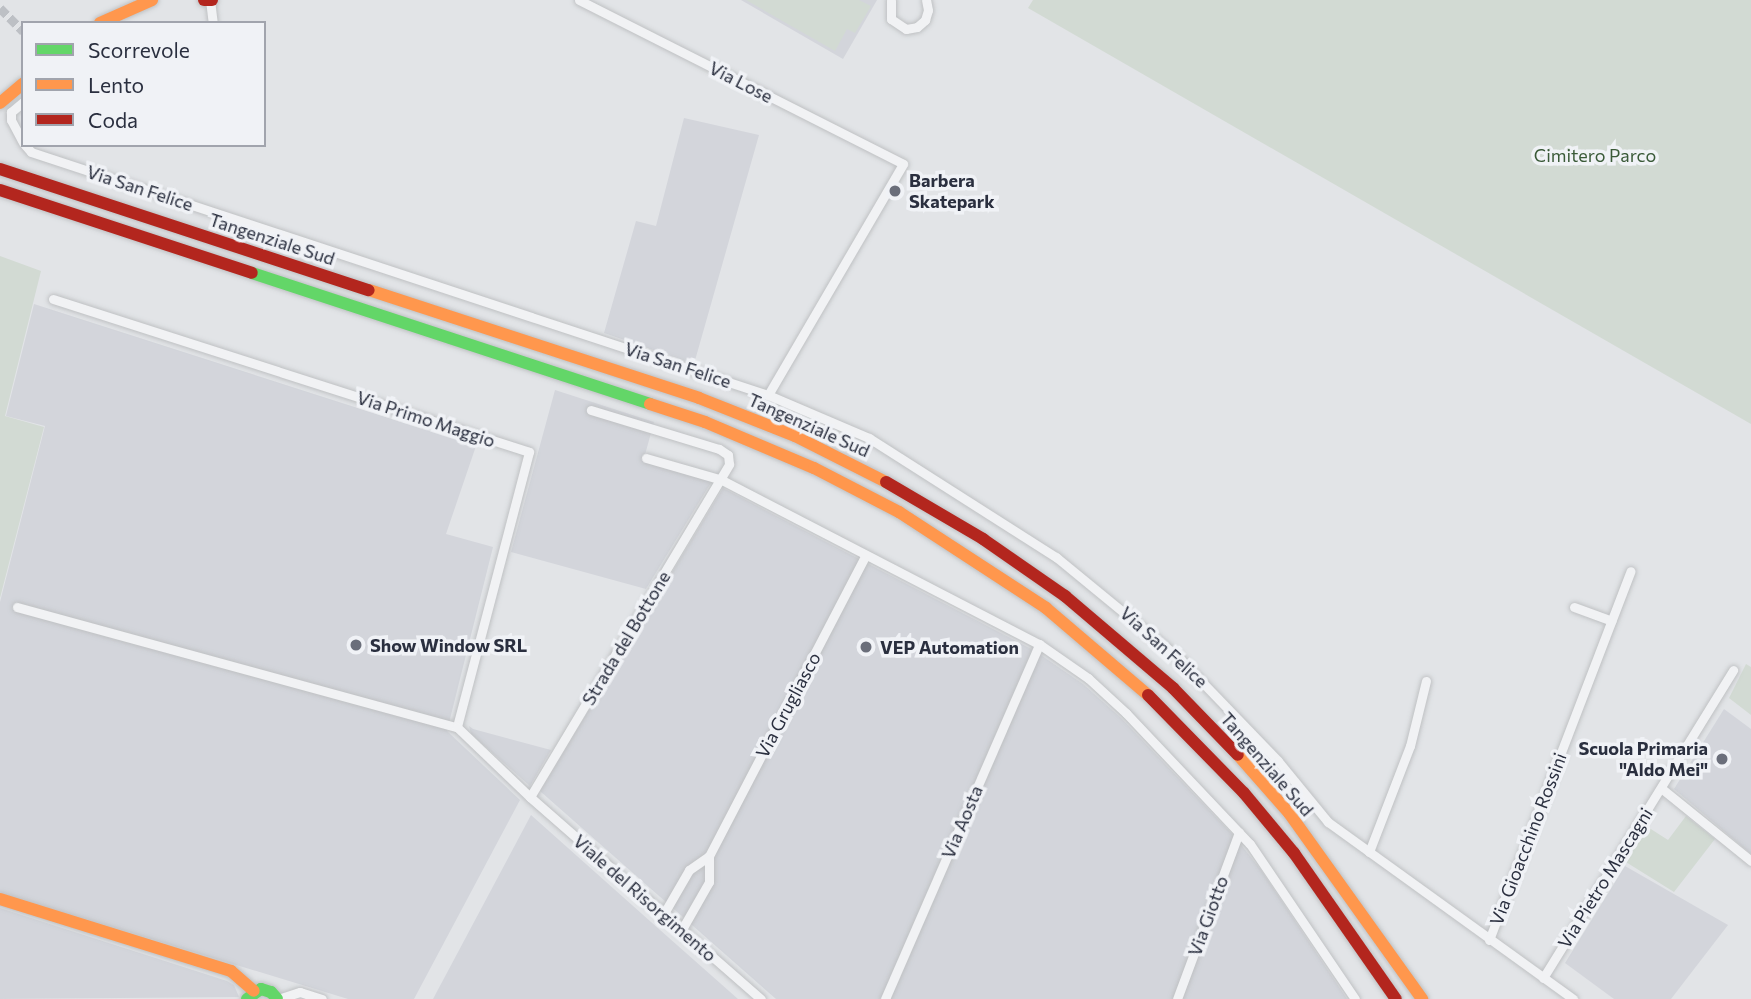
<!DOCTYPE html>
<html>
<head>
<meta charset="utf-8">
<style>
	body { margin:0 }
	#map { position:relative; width:1751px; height:999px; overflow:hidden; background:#e2e4e7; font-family:Commissioner,sans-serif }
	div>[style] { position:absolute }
	.built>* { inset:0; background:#d3d5db }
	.green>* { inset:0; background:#d2dad3 }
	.street-tunnel>* { height:9px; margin-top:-4.5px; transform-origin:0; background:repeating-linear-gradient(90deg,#bdc0c5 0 9px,transparent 0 13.5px) }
	.roads { filter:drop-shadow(0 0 2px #bfc1c3) drop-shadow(0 0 2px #bfc1c3) }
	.street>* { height:9px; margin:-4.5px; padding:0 4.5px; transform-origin:4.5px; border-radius:4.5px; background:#f1f2f4 }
	.fast>* { height:12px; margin:-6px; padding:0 6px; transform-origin:6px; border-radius:6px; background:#63d668 }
	.slow>* { height:12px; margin:-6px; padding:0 6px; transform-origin:6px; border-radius:6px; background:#ff974d }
	.jam>* { height:12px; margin:-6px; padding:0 6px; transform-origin:6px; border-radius:6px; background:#b3261e }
	.dots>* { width:19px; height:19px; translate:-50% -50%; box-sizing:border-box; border:4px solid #f0f2f6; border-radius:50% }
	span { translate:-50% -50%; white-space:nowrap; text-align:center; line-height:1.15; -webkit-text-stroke:7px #f0f2f6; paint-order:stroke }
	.street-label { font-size:18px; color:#2a2f3f }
	.park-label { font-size:18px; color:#3a5a38 }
	.poi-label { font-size:18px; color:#2a2f3f; font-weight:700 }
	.left { translate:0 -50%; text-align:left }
	.right { translate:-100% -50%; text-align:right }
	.legend { position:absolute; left:21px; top:21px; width:245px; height:126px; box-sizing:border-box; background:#f0f2f6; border:2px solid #a1a4ad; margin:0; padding:9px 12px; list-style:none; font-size:21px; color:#2a2f3f }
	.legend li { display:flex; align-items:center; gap:14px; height:35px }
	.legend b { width:35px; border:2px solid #a1a4ad }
</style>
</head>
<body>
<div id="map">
	<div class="built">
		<i style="clip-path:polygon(741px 0,877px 0,843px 59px)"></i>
		<i style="clip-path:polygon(684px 118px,759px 135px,694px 364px,604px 333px,636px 221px,656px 226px)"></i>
		<i style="clip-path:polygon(34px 304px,476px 446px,446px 534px,493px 547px,447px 731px,520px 800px,414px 999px,348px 999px,0 893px,0 602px,45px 426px,6px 416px)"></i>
		<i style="clip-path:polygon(555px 390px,654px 422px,643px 462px,712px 481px,646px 589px,511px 552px)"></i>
		<i style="clip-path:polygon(723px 488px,1035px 651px,1083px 684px,1121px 718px,1234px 836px,1261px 870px,1347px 999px,776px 999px,540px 791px)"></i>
		<i style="clip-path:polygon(1724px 709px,1751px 729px,1751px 854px,1674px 789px)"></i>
		<i style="clip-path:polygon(469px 726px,473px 729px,551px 750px,530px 786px,471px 734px)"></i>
		<i style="clip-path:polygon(531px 815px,651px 922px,738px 999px,433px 999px)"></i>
		<i style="clip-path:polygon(1625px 866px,1728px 925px,1671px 999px,1614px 999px,1565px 963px)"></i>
		<i style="clip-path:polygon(0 908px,227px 981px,234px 985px,239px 997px,0 999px)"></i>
	</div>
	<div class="green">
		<i style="clip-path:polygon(746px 0,859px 0,871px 6px,855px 33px,847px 29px,835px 51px)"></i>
		<i style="clip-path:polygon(1033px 0,1751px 0,1751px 424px,1028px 8px)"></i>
		<i style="clip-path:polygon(0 256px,41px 271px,5px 416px,44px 427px,0 598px)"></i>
		<i style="clip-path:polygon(1746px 664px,1751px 667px,1751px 715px,1729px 698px)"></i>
		<i style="clip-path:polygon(1686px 816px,1715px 839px,1674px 892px,1621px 859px,1643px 824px,1668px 840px)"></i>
	</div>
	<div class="street-tunnel">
		<i style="left:0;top:8px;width:33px;rotate:45deg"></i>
	</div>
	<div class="roads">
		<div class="street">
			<i style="left:210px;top:0;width:23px;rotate:83deg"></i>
			<i style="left:579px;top:0;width:363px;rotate:26.8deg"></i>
			<i style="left:903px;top:164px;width:268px;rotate:120.3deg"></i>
			<i style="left:891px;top:0;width:19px;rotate:90deg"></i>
			<i style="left:891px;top:19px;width:18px;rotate:34deg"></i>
			<i style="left:906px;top:29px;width:11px;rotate:-10deg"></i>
			<i style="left:917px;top:27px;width:11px;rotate:-41deg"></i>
			<i style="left:925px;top:20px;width:10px;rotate:-73deg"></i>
			<i style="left:928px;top:10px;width:10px;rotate:-101deg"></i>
			<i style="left:23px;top:102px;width:16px;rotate:140deg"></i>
			<i style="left:11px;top:112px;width:8px;rotate:90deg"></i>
			<i style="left:11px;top:120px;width:26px;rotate:62deg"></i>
			<i style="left:25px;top:145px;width:9px;rotate:49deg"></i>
			<i style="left:31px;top:152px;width:776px;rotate:18.25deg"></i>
			<i style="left:768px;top:395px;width:110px;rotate:23.1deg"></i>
			<i style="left:869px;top:438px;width:222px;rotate:32.5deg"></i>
			<i style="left:1056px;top:557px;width:161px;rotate:39.4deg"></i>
			<i style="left:1180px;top:659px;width:141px;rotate:46.1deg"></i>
			<i style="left:1278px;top:761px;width:79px;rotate:50.7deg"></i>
			<i style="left:1328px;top:822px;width:302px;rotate:35.8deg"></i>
			<i style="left:53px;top:299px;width:500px;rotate:17.8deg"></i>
			<i style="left:529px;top:452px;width:284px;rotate:104.7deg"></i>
			<i style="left:646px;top:458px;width:79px;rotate:16.1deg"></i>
			<i style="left:722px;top:480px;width:357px;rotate:27.4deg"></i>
			<i style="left:1039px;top:644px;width:60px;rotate:34.8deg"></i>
			<i style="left:1088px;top:678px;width:52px;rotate:42.6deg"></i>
			<i style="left:1126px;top:713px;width:180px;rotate:46.6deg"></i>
			<i style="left:1250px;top:844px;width:187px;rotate:55.9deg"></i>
			<i style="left:17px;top:607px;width:456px;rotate:15.3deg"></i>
			<i style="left:457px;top:727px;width:101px;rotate:43.8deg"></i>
			<i style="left:530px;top:797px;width:307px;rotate:41.2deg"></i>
			<i style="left:1574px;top:607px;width:40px;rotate:20.2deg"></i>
			<i style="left:1661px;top:788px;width:116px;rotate:39deg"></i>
			<i style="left:530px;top:797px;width:388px;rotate:-59.1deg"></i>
			<i style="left:729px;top:464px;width:9px;rotate:-96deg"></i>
			<i style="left:728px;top:455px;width:11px;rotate:-146deg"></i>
			<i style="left:719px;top:449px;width:134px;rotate:-163.1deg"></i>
			<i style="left:1369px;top:852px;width:114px;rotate:-68.9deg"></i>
			<i style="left:1410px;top:746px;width:67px;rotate:-76.2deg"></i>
			<i style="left:663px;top:915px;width:52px;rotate:-60deg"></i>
			<i style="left:689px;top:870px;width:24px;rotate:-35deg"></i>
			<i style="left:681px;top:931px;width:56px;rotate:-60.3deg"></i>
			<i style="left:709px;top:882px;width:26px;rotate:-90deg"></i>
			<i style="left:709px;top:856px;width:339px;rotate:-62.5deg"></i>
			<i style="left:1489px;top:940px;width:395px;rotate:-69deg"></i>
			<i style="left:1543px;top:978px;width:362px;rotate:-58.3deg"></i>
			<i style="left:278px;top:999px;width:23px;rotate:-18deg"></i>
			<i style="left:300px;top:992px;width:23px;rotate:18deg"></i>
			<i style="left:885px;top:999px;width:387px;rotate:-66.5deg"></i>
			<i style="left:1177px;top:999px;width:178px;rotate:-69.6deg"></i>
		</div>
		<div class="fast">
			<i style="left:252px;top:273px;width:419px;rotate:18.2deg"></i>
			<i style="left:247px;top:999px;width:17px;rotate:-36deg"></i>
			<i style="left:261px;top:989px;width:10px;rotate:17deg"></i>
			<i style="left:271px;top:992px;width:9px;rotate:49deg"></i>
		</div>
		<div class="slow">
			<i style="left:100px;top:23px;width:57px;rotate:-23.9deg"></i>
			<i style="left:0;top:103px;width:30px;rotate:-40deg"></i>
			<i style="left:369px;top:290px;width:347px;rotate:18.1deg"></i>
			<i style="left:699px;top:398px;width:103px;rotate:21.6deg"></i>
			<i style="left:795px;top:436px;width:102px;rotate:26.8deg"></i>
			<i style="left:650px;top:404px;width:58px;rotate:18.1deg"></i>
			<i style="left:705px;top:422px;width:118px;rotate:22.9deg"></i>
			<i style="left:814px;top:468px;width:96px;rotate:27.4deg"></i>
			<i style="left:899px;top:512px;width:176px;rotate:33.1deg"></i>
			<i style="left:1046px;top:608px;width:134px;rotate:40.5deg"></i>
			<i style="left:1238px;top:755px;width:77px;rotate:48.7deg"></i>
			<i style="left:1289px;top:813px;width:229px;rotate:54.4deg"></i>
			<i style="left:0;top:899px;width:242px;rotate:17.3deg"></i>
			<i style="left:231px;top:971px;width:30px;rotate:41deg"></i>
		</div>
		<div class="jam">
			<i style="left:204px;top:0;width:8px"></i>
			<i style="left:0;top:169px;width:388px;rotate:18.2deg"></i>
			<i style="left:0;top:190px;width:265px;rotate:18.2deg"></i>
			<i style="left:886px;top:482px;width:113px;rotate:30.4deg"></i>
			<i style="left:983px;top:539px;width:100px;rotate:34.8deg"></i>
			<i style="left:1065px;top:596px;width:142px;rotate:40.4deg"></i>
			<i style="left:1173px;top:688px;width:93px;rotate:45.9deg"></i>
			<i style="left:1148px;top:695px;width:137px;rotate:45.6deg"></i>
			<i style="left:1244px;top:793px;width:78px;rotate:50.2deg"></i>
			<i style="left:1294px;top:853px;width:178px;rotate:55.1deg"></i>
		</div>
	</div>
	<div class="dots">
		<i style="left:895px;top:191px;background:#6a6e7a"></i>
		<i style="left:356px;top:645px;background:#6a6e7a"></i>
		<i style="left:866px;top:647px;background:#6a6e7a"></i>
		<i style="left:1722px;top:759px;background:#6a6e7a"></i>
	</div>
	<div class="street-label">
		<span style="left:741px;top:82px;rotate:27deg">Via Lose</span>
		<span style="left:140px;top:188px;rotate:18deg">Via San Felice</span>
		<span style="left:272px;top:239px;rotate:18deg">Tangenziale Sud</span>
		<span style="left:678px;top:365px;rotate:18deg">Via San Felice</span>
		<span style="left:426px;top:419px;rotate:18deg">Via Primo Maggio</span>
		<span style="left:809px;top:425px;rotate:24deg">Tangenziale Sud</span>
		<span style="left:626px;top:638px;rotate:-59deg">Strada del Bottone</span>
		<span style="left:1164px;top:647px;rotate:42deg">Via San Felice</span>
		<span style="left:788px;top:705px;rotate:-62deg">Via Grugliasco</span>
		<span style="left:1267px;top:764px;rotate:49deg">Tangenziale Sud</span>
		<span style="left:962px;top:822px;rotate:-67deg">Via Aosta</span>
		<span style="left:1528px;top:839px;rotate:-69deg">Via Gioacchino Rossini</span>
		<span style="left:1605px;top:878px;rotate:-58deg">Via Pietro Mascagni</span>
		<span style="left:645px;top:898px;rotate:41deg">Viale del Risorgimento</span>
		<span style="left:1208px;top:916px;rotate:-70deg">Via Giotto</span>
	</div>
	<div class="park-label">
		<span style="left:1595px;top:155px">Cimitero Parco</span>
	</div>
	<div class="poi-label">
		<span class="left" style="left:909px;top:191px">Barbera<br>Skatepark</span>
		<span class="left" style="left:370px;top:645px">Show Window SRL</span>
		<span class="left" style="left:880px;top:647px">VEP Automation</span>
		<span class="right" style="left:1708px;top:759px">Scuola Primaria<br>"Aldo Mei"</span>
	</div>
	<ul class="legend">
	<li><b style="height:9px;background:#63d668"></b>Scorrevole</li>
	<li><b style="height:9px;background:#ff974d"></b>Lento</li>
	<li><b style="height:9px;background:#b3261e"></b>Coda</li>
	</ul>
</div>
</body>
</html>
